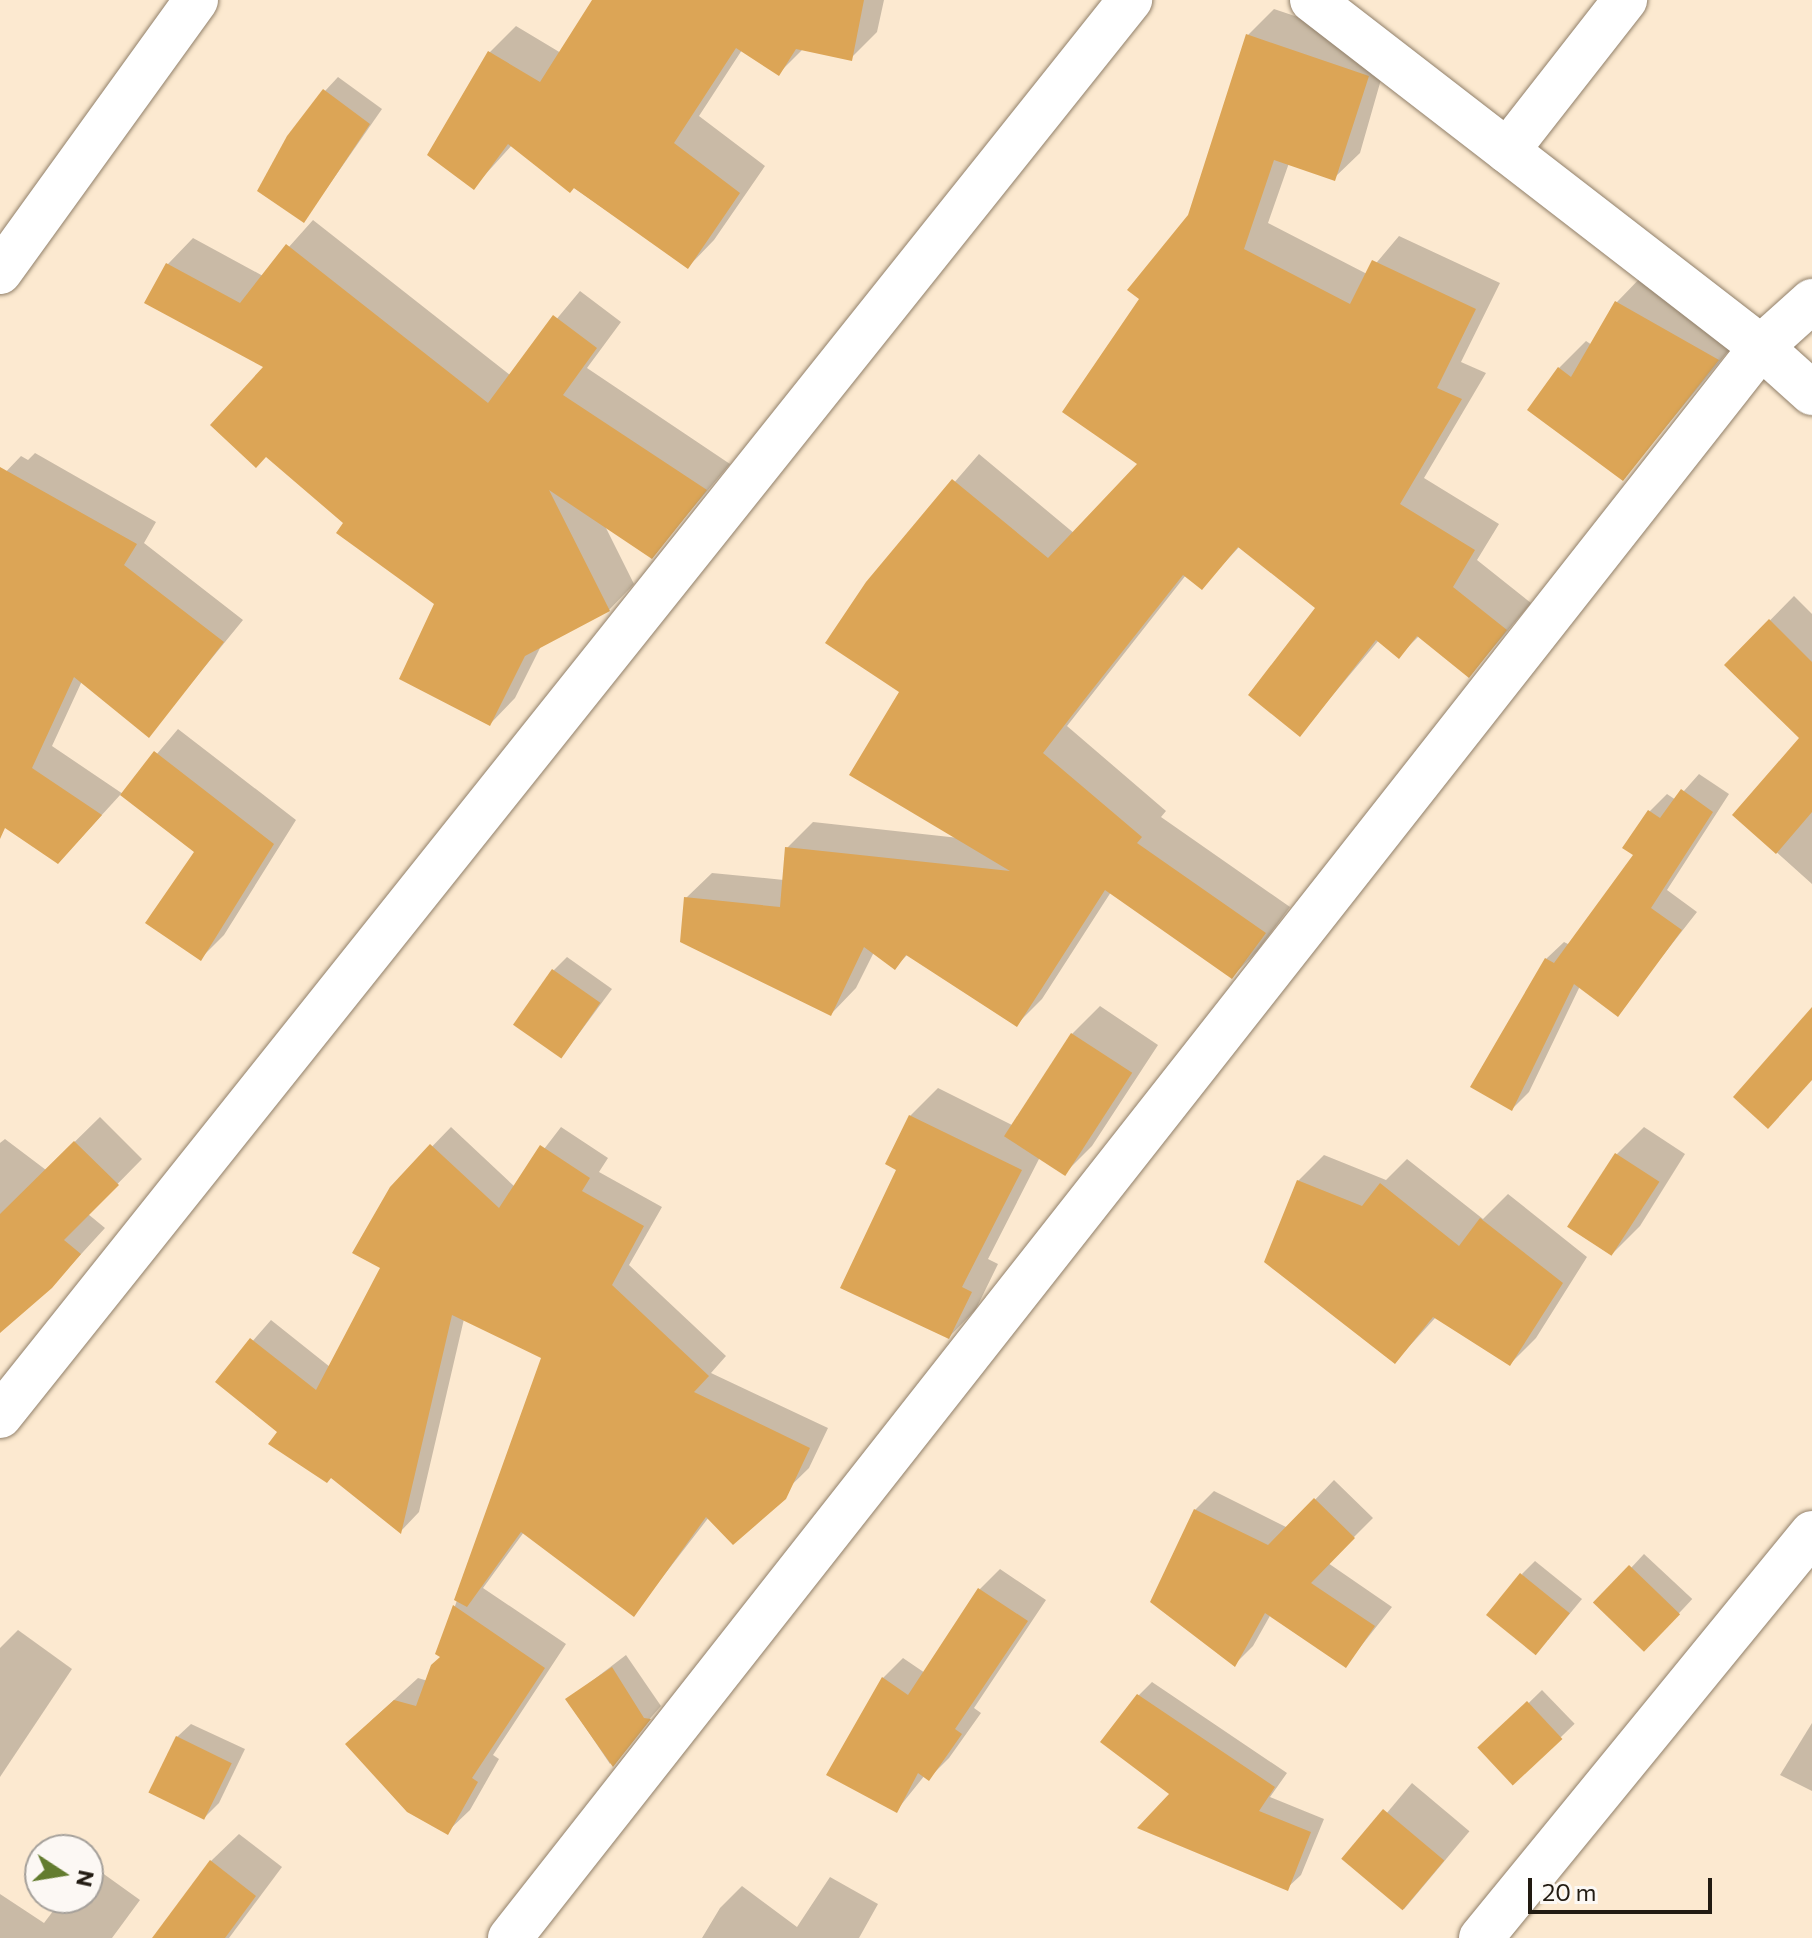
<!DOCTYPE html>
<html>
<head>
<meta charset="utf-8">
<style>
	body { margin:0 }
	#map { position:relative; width:1812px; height:1938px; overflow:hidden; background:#fce9d0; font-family:Commissioner,sans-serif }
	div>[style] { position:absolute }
	.shadow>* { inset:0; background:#0003; transform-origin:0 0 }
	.building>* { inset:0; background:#dca556; transform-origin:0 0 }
	.roads { filter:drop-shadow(0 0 2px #91806a) drop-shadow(0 0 2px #91806a) }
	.minor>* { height:44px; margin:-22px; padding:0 22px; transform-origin:22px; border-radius:22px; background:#fff }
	span { translate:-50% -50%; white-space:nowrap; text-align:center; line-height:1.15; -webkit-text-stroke:7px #fcf8f4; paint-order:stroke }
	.north { position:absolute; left:24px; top:1834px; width:80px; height:80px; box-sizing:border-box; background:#fcf8f4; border:2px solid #a5a09a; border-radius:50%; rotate:102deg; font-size:22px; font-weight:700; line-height:32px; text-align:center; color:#221b12 }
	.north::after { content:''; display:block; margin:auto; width:28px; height:36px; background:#637c2f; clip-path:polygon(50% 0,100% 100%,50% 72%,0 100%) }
	.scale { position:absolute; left:1528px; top:1878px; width:184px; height:36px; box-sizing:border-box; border:4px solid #221b12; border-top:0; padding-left:10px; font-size:24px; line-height:28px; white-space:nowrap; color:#221b12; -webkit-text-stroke:6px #fcf8f4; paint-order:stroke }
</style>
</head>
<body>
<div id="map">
	<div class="shadow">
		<i style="clip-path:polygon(594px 0,884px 0,877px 32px,851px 58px,804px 48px,779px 73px,742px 50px,699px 116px,765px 166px,714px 240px,688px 267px,512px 145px,474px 187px,429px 154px,490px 52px,516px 26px,561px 53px)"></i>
		<i style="clip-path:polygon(1274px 9px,1390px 48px,1360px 153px,1334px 178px,1289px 163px,1268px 223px,1367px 274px,1399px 236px,1500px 283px,1461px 362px,1486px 373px,1424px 478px,1499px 524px,1477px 560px,1531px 603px,1469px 676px,1419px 636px,1399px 656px,1379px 640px,1300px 734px,1318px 608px,1240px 546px,1202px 587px,1186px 575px,1067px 726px,1166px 811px,1161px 817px,1290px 907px,1257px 951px,1232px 977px,1111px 892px,1042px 999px,1016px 1025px,908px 954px,895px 967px,874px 952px,856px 988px,831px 1014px,686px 898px,712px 873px,784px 880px,787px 848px,813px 822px,959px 838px,902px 692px,868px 582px,979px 454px,1075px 534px,1140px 463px,1141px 299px,1190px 216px,1248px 35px)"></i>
		<i style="clip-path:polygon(338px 77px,382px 109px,304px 221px,325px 91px)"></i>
		<i style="clip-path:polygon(313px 220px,510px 375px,580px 291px,621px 322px,587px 368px,730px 464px,652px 556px,604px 524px,634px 584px,609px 610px,541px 646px,515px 698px,490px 724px,436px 603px,346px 523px,266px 367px,147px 302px,168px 264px,193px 238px,263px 276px)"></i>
		<i style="clip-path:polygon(1644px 274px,1744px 332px,1623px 479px,1559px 368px,1586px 341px,1592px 345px,1617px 302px)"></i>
		<i style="clip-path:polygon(35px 453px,156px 522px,144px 543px,243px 620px,149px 735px,82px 681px,52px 746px,123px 794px,178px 729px,296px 820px,224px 935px,201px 958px,196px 852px,121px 794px,79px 840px,0 822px,0 478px,21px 456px,28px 460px)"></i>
		<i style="clip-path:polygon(1794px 596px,1812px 614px,1812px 884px,1735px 815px,1802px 738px,1726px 665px)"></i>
		<i style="clip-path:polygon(1699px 774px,1729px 794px,1667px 890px,1697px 912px,1617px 1014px,1580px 986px,1529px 1092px,1512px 1109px,1546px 959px,1564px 942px,1570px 945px,1636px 854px,1625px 848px,1650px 811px,1667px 794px,1676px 800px)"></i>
		<i style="clip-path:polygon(567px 957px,612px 989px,563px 1055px,553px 971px)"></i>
		<i style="clip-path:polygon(1100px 1006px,1158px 1045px,1092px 1146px,1065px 1173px,1040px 1157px,988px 1259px,998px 1264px,976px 1309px,949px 1337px,899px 1169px,910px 1116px,938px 1088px,1012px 1125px,1072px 1034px)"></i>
		<i style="clip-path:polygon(100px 1117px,142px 1159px,88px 1214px,105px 1228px,51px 1287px,0 1330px,0 1143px,5px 1139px,46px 1170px)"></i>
		<i style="clip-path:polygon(451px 1127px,515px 1187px,561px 1127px,608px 1158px,599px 1172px,662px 1207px,629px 1265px,726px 1356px,711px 1373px,828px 1428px,809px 1468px,733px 1542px,709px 1517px,634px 1614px,524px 1532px,483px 1588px,566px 1644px,493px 1755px,499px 1759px,470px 1810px,447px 1832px,371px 1721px,418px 1678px,428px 1681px,443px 1656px,455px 1606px,544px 1357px,464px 1319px,419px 1512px,401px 1531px,218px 1381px,271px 1320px,330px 1367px,383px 1268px,391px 1189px)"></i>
		<i style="clip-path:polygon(1644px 1127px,1685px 1154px,1640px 1226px,1612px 1254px,1616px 1155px)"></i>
		<i style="clip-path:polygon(1324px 1155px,1386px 1180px,1407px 1159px,1483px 1219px,1508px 1194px,1587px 1257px,1536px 1338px,1510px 1364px,1436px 1317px,1395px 1362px,1298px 1181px)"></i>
		<i style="clip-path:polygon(1334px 1480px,1373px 1518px,1328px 1563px,1392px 1607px,1346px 1665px,1271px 1614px,1253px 1646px,1235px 1664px,1195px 1510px,1214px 1491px,1288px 1528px)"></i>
		<i style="left:1644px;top:1554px;width:66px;height:69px;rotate:43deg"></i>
		<i style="clip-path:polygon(1535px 1561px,1582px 1599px,1548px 1640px,1522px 1574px)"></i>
		<i style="clip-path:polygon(1000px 1569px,1046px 1600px,974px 1708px,981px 1713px,949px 1758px,929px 1778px,925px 1775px,897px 1810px,828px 1774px,883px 1678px,903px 1658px,925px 1673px,980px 1589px)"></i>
		<i style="clip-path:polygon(18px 1630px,72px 1669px,0 1777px,0 1648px)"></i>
		<i style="clip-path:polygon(626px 1655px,661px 1706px,610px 1764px,567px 1700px)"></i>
		<i style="clip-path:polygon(1152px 1682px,1287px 1773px,1270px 1797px,1324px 1819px,1301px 1875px,1287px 1888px,1172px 1793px,1138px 1696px)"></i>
		<i style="left:1542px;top:1690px;width:47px;height:85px;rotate:46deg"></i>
		<i style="clip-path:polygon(1812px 1723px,1812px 1791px,1780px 1775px)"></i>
		<i style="clip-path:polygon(191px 1724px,245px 1749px,219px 1803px,205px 1817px,177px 1737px)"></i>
		<i style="left:1412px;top:1783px;width:75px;height:102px;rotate:40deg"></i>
		<i style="clip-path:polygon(239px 1834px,282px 1867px,229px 1938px,165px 1938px,211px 1861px)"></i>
		<i style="clip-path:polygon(94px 1867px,140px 1900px,112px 1938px,0 1938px,0 1894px,44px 1923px,63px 1898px,88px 1898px,88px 1873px)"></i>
		<i style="clip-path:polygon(830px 1877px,878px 1904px,859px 1938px,702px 1938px,720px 1908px,742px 1886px,797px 1927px)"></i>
	</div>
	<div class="building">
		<i style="clip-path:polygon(592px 0,864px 0,852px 61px,796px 49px,779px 76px,736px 48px,674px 143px,740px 193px,688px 269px,574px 188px,570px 193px,508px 144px,474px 190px,427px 155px,488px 51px,540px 82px)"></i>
		<i style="clip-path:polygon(1246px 34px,1369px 76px,1335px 181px,1274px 160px,1244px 249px,1350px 304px,1372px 260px,1476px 309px,1437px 388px,1462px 399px,1400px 504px,1475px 550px,1453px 587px,1507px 630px,1469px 678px,1417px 636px,1399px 659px,1376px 640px,1300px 737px,1248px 695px,1315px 608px,1238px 547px,1202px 590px,1183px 575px,1084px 700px,1043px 753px,1142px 837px,1137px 843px,1266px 933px,1232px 979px,1105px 890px,1017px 1027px,906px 955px,895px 970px,864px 947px,831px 1016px,680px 942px,684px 897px,780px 907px,785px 847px,1010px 871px,849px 775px,899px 692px,825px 643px,866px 582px,952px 479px,1048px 558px,1137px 464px,1062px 412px,1139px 299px,1127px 290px,1188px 215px)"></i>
		<i style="clip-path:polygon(323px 89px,370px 124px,304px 223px,257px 191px,287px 136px)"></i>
		<i style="clip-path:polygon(286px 244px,488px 403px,553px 315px,597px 348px,563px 395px,707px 490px,652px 559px,549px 490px,610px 611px,525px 656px,490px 726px,399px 679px,434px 604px,336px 533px,343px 523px,266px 457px,256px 468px,210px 425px,263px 367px,144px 303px,166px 263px,240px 303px)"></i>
		<i style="clip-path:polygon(1615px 301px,1719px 360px,1623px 481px,1527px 410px,1558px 367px,1571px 377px)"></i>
		<i style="clip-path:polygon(0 467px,137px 544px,124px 565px,224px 642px,149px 738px,74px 677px,32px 768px,102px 815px,58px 864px,5px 828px,0 839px)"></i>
		<i style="clip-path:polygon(1769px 619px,1812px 662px,1812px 812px,1776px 854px,1732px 815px,1799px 738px,1724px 665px)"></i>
		<i style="clip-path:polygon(154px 751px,274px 844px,201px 961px,145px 923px,194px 852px,120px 795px)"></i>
		<i style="clip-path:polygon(1681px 789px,1713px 812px,1651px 908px,1682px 930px,1618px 1017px,1574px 984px,1512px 1111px,1470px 1087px,1545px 958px,1554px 963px,1633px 855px,1622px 848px,1648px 810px,1660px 818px)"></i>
		<i style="left:552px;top:969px;width:59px;height:68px;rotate:35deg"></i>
		<i style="clip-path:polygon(1812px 1007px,1812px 1080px,1768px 1129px,1733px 1097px)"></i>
		<i style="left:1071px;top:1033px;width:73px;height:123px;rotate:33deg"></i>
		<i style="clip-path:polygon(909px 1115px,1022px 1170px,962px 1287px,972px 1292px,949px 1339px,840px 1288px,896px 1170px,885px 1164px)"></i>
		<i style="clip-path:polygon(74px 1141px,119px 1185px,64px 1240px,81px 1254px,52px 1288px,0 1333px,0 1214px)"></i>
		<i style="clip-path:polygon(430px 1144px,499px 1208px,540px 1145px,590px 1178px,582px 1191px,644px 1226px,612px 1285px,709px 1376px,694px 1392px,810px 1448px,786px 1499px,733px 1545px,706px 1517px,634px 1617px,521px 1532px,467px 1607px,454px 1600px,541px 1358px,452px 1315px,401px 1534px,331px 1478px,327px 1483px,268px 1444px,277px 1432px,215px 1382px,250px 1338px,316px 1390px,380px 1268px,352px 1253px,390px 1187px)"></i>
		<i style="left:1615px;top:1153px;width:53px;height:88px;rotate:33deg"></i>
		<i style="clip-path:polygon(1297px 1180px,1362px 1206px,1380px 1183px,1459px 1246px,1480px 1218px,1563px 1283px,1510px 1366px,1433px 1317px,1395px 1364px,1264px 1262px)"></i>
		<i style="clip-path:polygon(1314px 1498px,1355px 1538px,1311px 1583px,1375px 1626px,1346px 1668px,1265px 1613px,1235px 1667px,1150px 1602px,1194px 1509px,1268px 1545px)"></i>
		<i style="left:1629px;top:1565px;width:71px;height:52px;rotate:44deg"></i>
		<i style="left:1520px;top:1573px;width:64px;height:54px;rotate:39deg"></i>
		<i style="clip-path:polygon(978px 1588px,1028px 1621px,955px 1729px,962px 1734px,929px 1781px,918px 1773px,897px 1813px,826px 1775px,882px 1677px,908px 1695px)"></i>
		<i style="clip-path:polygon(453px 1605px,545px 1668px,472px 1778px,478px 1782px,448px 1835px,407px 1812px,345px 1744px,394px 1700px,416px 1706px,431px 1665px,440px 1657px,435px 1654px)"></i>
		<i style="clip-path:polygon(612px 1667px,644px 1718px,651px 1719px,613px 1767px,565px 1699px)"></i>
		<i style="clip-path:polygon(1137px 1694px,1275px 1787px,1259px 1811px,1311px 1832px,1288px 1891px,1137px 1828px,1169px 1794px,1100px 1742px)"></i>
		<i style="left:1527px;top:1701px;width:52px;height:68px;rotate:47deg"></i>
		<i style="left:176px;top:1736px;width:62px;height:63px;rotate:26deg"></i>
		<i style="left:1383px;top:1809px;width:80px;height:65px;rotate:40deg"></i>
		<i style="clip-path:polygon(210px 1860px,256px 1896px,225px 1938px,152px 1938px)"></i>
	</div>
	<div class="roads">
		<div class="minor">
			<i style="left:1312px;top:0;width:567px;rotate:37.7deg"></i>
			<i style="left:1761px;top:347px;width:69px;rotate:42deg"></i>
			<i style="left:1507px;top:151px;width:192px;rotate:-52deg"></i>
			<i style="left:0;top:272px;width:335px;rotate:-54.2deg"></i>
			<i style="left:0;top:1416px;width:1812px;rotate:-51.41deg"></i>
			<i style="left:510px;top:1938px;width:2024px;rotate:-51.82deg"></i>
			<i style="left:1761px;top:347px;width:69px;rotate:-42deg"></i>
			<i style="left:1481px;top:1938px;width:523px;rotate:-50.74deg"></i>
		</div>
	</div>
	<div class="north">N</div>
	<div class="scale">20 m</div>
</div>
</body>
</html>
